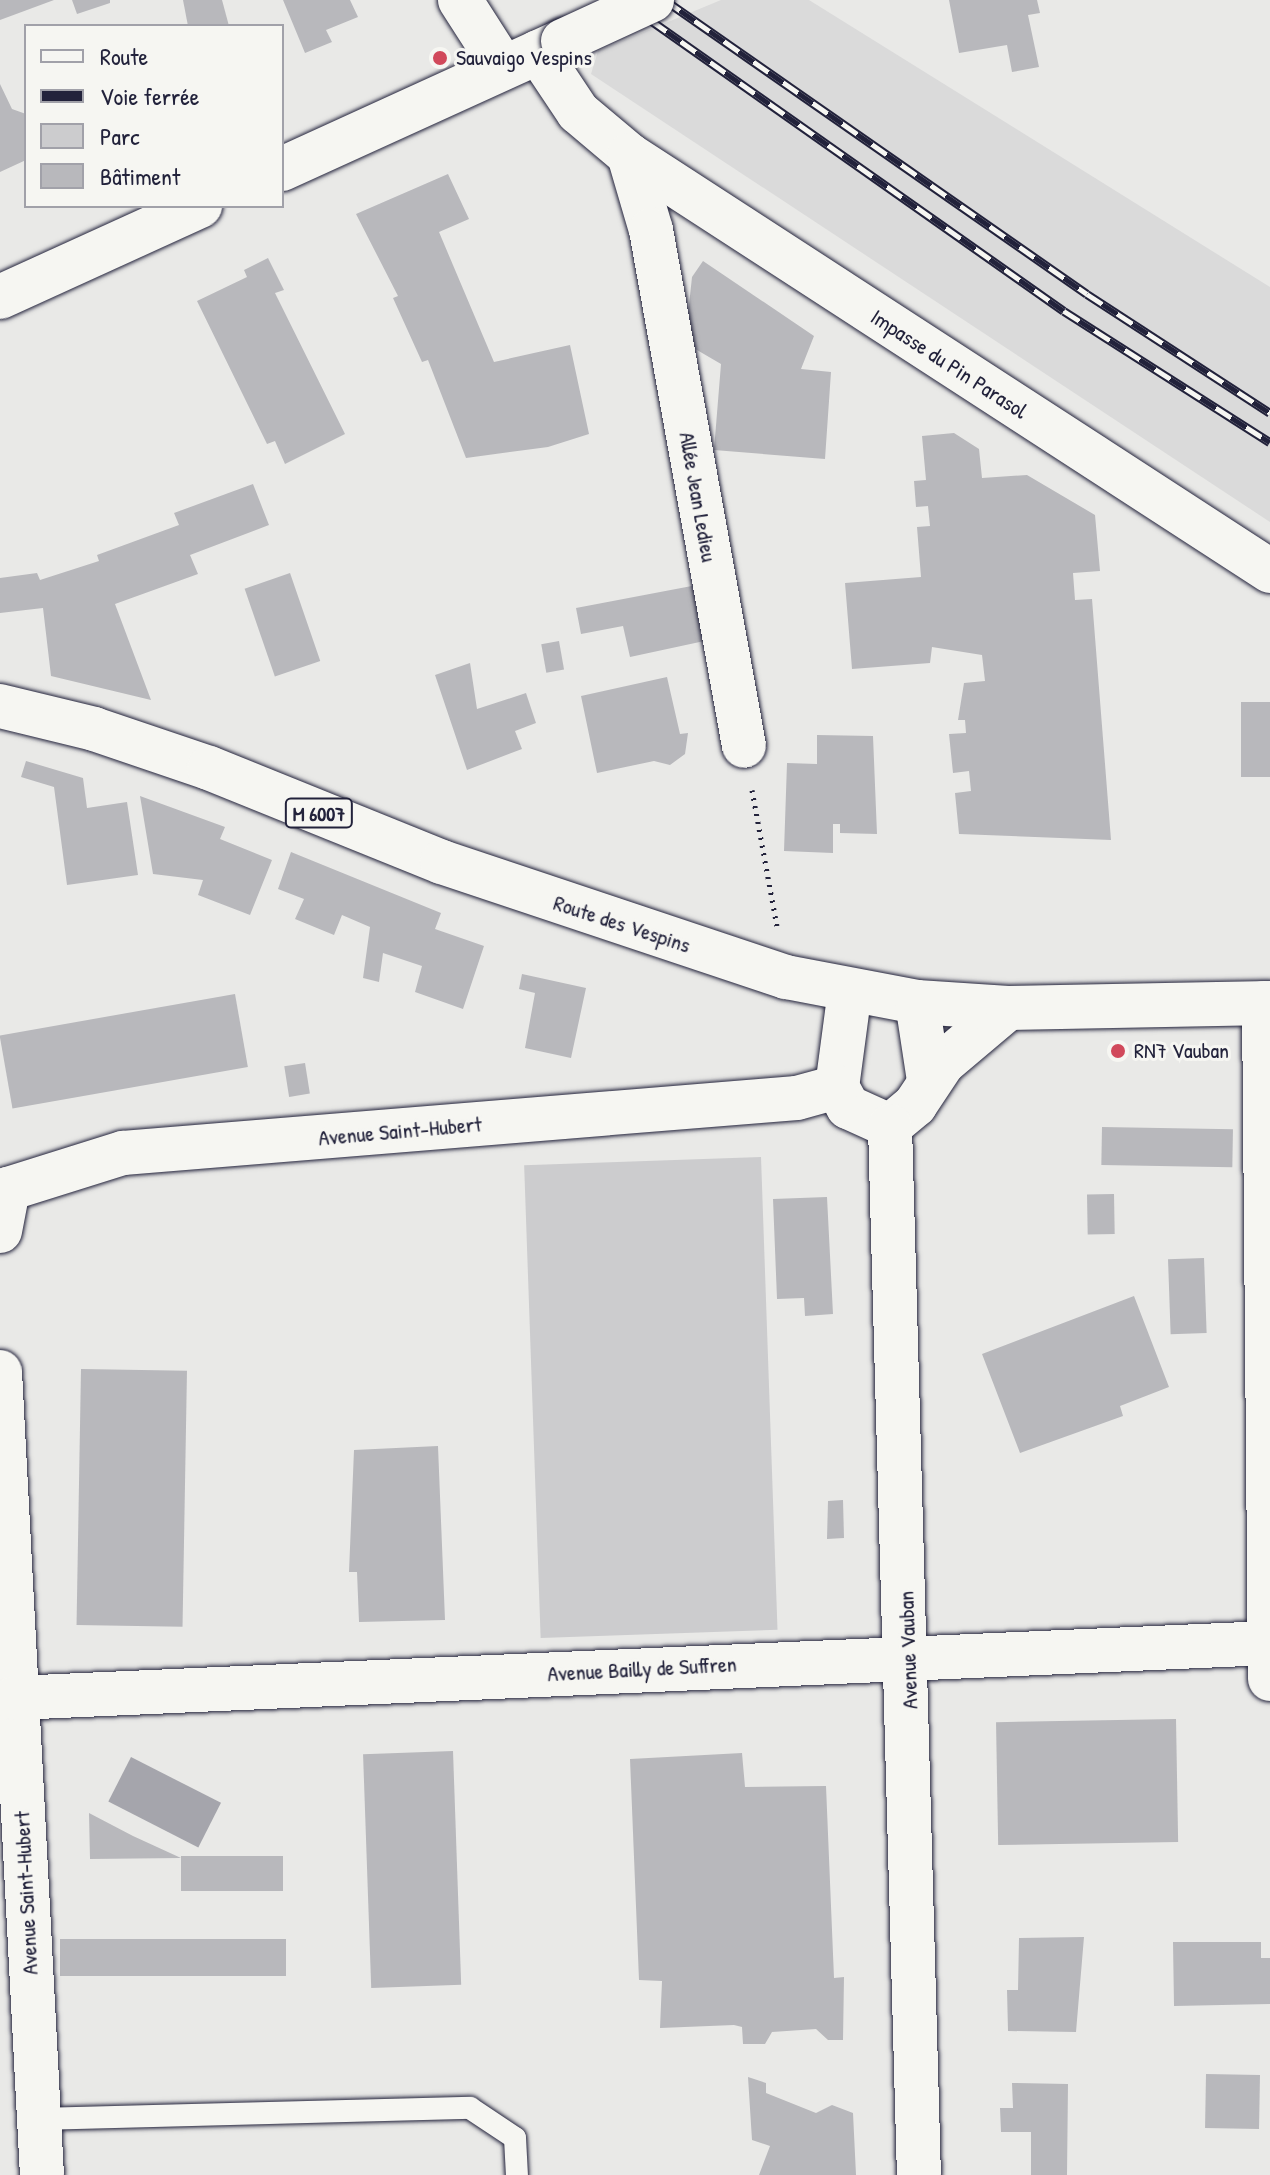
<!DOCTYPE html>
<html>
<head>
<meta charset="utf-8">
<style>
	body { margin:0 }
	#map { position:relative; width:1270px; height:2175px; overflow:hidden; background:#e9e9e7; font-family:"Patrick Hand",sans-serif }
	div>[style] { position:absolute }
	.built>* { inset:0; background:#dadada }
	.green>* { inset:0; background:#ccccce; transform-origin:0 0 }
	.water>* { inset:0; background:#a5a5ac; transform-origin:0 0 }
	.building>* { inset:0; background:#b8b8bc; transform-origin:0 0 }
	.path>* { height:5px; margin-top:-2.5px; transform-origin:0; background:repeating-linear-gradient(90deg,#22223b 0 2px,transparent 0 8px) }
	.roads { filter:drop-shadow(0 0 2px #22223b) drop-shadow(0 0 2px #22223b) }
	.service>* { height:22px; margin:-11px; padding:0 11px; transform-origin:11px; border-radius:11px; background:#f6f6f2 }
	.minor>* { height:44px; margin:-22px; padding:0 22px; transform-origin:22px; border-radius:22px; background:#f6f6f2 }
	.secondary>* { height:44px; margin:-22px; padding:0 22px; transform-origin:22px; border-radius:22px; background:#f6f6f2 }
	.primary>* { height:44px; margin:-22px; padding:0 22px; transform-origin:22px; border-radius:22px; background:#f6f6f2 }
	.rail>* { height:9px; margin-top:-4.5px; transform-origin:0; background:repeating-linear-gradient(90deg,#f6f6f2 0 18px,#22223b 0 36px); box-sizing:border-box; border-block:2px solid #22223b }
	.bridges { filter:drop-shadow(0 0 2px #22223b) drop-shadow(0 0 2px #22223b) }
	.secondary-bridge>* { height:44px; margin:-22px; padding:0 22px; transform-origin:22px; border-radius:22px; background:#f6f6f2 }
	.dots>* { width:22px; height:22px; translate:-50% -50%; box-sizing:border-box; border:4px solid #f6f6f2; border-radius:50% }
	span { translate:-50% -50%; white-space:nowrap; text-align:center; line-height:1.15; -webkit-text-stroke:6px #f6f6f2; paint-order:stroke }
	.shield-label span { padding:2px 6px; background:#f6f6f2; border:2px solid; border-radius:6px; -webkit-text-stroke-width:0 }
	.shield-label { font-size:20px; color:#22223b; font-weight:700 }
	.poi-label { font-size:22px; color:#22223b }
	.left { translate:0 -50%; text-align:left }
	.street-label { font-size:22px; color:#22223b }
	.legend { position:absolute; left:24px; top:24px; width:260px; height:184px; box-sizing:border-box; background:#f6f6f2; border:2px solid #a1a1a9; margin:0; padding:10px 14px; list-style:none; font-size:24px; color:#22223b }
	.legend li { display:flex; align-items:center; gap:16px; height:40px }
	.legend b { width:40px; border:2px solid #a1a1a9 }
</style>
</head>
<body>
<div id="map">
	<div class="built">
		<i style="clip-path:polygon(721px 0,809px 0,1270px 287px,1270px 522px,591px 74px,598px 51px)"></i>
	</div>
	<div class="green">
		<i style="left:761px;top:1157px;width:473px;height:237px;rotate:88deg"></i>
	</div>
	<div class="water">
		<i style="left:131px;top:1757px;width:101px;height:50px;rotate:27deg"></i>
	</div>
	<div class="building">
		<i style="clip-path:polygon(0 0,54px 0,0 20px)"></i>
		<i style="clip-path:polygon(72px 0,110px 0,110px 3px,77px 14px)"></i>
		<i style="clip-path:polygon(183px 0,222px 0,229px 26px,188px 26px)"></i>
		<i style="clip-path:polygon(283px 0,350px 0,358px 17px,326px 30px,332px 42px,305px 53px)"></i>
		<i style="clip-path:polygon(949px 0,1037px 0,1040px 13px,1028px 15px,1039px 67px,1012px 72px,1007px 45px,959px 53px)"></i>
		<i style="clip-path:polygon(0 84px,12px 109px,26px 114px,26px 160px,0 172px)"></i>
		<i style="clip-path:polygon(448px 174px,469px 219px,439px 232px,494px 362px,570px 345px,589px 434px,548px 447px,466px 458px,428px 360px,422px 362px,393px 298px,398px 296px,356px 214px)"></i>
		<i style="clip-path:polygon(268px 258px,284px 290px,275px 293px,345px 434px,285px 464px,275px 441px,267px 444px,197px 301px,247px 277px,244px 270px)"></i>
		<i style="clip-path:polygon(703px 261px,814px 336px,801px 369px,831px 372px,825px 459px,714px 450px,721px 364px,685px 343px,692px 277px)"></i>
		<i style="clip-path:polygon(954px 433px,979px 449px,982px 478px,1027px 475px,1095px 515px,1100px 571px,1073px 573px,1075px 600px,1092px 599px,1111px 840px,959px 834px,955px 793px,971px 791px,969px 771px,953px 773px,949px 734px,966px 733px,965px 720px,958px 720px,964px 683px,985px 681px,982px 655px,932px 647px,930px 663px,852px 669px,845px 583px,921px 577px,917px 527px,930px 526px,928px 506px,916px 507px,914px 481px,926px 480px,922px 436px)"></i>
		<i style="clip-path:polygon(253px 484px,269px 525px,190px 555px,198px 574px,115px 604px,151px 700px,51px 676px,43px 608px,0 613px,0 578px,37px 573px,40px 580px,99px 561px,97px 555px,179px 525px,174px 513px)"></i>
		<i style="left:290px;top:573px;width:93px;height:48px;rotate:71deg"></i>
		<i style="clip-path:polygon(697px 585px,709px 640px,630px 657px,623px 626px,581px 634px,576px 608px)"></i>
		<i style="left:559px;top:641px;width:29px;height:18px;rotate:80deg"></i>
		<i style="clip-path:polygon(470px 663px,477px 709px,526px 693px,536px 723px,515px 731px,522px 749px,467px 770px,435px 675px)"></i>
		<i style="clip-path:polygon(667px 677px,680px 734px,688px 733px,685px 754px,670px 765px,654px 761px,597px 773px,581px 696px)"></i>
		<i style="left:1241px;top:702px;width:29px;height:75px"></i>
		<i style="clip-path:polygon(817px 735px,873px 736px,877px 834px,840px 833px,840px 824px,833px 824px,833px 853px,784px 851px,787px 763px,817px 764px)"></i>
		<i style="clip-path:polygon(26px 761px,83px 778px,87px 808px,127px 802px,138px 875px,67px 885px,54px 787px,21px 777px)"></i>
		<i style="clip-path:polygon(140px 796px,225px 827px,220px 839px,272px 860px,250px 915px,198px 895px,203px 880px,153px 874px)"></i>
		<i style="clip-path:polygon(291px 852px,441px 913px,435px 929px,484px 946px,463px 1009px,415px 992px,422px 966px,383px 953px,379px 982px,363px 978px,370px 927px,342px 915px,334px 935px,295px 919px,304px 899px,278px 889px)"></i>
		<i style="clip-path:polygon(522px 974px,586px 988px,571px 1058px,525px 1048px,535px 993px,519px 989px)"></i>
		<i style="left:235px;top:994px;width:74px;height:239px;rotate:80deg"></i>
		<i style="left:305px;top:1063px;width:31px;height:21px;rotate:81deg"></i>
		<i style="left:1102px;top:1127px;width:131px;height:38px;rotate:1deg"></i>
		<i style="left:1114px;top:1194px;width:40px;height:27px;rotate:89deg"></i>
		<i style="clip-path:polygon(827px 1197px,833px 1314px,805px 1316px,804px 1298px,777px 1299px,773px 1199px)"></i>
		<i style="left:1204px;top:1258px;width:75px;height:36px;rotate:88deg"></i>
		<i style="clip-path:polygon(1134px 1296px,1169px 1387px,1120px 1406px,1123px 1416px,1020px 1453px,982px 1354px)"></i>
		<i style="left:81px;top:1369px;width:106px;height:256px;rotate:1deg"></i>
		<i style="clip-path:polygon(438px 1446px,445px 1620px,359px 1622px,357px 1572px,349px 1572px,354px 1450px)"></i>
		<i style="clip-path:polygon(843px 1500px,844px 1538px,827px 1539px,828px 1501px)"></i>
		<i style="left:1176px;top:1719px;width:123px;height:180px;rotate:89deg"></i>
		<i style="left:453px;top:1751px;width:234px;height:90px;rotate:88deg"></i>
		<i style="clip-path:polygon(742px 1753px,745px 1787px,826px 1786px,834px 1978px,844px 1977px,843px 2040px,828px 2040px,816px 2029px,772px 2032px,765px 2044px,743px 2044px,742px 2027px,734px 2025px,660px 2028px,662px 1981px,639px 1980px,630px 1759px)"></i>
		<i style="clip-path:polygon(89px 1813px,133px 1836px,181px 1858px,90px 1859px)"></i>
		<i style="left:283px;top:1856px;width:35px;height:102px;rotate:90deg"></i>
		<i style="clip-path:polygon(1084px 1937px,1076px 2032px,1008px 2031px,1007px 1990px,1018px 1990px,1019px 1938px)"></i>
		<i style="left:286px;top:1939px;width:37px;height:226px;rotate:90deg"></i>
		<i style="clip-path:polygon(1173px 1942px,1261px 1942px,1261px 1958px,1270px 1958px,1270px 2004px,1174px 2006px)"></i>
		<i style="left:1206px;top:2074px;width:54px;height:54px;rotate:1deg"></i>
		<i style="clip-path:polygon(748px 2077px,766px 2083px,766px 2093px,816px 2113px,832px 2105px,853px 2113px,856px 2175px,759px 2175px,770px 2146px,752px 2140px)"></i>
		<i style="clip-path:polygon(1012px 2083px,1068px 2084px,1067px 2175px,1031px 2175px,1031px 2132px,1001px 2132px,1000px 2108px,1013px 2108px)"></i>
	</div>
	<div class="path">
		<i style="left:752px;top:790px;width:138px;rotate:79.6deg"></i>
	</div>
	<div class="roads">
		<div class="service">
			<i style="left:39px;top:2119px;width:431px;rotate:-1.5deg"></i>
			<i style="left:470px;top:2108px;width:54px;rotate:33.7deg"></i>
			<i style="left:515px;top:2138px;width:37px;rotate:87deg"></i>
		</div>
		<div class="minor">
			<i style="left:460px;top:0;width:80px;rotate:57.3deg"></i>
			<i style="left:538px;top:52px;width:72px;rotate:56.3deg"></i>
			<i style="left:578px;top:112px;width:67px;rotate:40.1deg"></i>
			<i style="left:629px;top:155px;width:764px;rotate:32.98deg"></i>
			<i style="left:629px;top:155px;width:78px;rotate:73.7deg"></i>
			<i style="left:651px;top:230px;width:524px;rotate:79.78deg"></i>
			<i style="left:850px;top:990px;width:98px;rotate:97.6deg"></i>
			<i style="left:837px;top:1087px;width:23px;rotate:61deg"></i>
			<i style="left:848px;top:1107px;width:46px;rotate:24.3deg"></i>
			<i style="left:890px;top:1126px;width:33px;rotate:-40deg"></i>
			<i style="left:915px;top:1105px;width:50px;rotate:-56.3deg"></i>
			<i style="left:943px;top:1063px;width:85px;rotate:-40.2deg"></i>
			<i style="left:917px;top:1002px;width:79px;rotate:81.3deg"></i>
			<i style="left:1264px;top:1003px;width:676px;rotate:89.49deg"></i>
			<i style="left:890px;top:1126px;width:1049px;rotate:88.42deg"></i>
			<i style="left:0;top:1231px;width:43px;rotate:-79.2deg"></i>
			<i style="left:8px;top:1189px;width:121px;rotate:-17.4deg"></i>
			<i style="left:123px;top:1153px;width:676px;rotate:-4.67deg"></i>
			<i style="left:797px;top:1098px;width:41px;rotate:-15.4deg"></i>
			<i style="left:0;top:1372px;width:804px;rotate:87.01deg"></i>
			<i style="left:14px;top:1698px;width:1257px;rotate:-2.51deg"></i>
		</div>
		<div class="secondary">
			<i style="left:282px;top:169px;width:309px;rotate:-24.5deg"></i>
			<i style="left:0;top:297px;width:220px;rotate:-24.5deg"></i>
		</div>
		<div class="primary">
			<i style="left:0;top:706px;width:97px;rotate:13.7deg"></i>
			<i style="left:94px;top:729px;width:121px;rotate:18.7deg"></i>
			<i style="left:209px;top:768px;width:251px;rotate:22deg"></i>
			<i style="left:442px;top:862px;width:363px;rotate:18.5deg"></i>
			<i style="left:786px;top:977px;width:133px;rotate:10.8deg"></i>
			<i style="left:917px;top:1002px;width:91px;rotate:3.8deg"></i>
			<i style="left:1008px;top:1008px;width:262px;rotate:-1.1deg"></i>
		</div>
	</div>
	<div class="rail">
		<i style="left:622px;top:0;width:540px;rotate:35.13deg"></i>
		<i style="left:1064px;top:311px;width:244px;rotate:32.5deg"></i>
		<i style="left:665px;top:0;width:514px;rotate:34.86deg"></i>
		<i style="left:1087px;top:294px;width:218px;rotate:33deg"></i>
	</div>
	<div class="bridges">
		<div class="secondary-bridge">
			<i style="left:563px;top:41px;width:98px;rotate:-24.7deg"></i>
		</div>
	</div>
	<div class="dots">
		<i style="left:440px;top:58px;background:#d1495b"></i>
		<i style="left:1118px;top:1051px;background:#d1495b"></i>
	</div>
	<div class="shield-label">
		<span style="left:319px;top:813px">M 6007</span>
	</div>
	<div class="poi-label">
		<span class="left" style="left:456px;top:58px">Sauvaigo Vespins</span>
		<span class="left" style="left:1134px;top:1051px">RN7 Vauban</span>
	</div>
	<div class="street-label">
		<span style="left:949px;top:364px;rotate:33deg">Impasse du Pin Parasol</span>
		<span style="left:698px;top:497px;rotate:80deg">Allée Jean Ledieu</span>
		<span style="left:622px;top:924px;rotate:18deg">Route des Vespins</span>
		<span style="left:400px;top:1131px;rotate:-5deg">Avenue Saint-Hubert</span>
		<span style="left:908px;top:1650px;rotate:-92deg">Avenue Vauban</span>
		<span style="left:642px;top:1669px;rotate:-3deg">Avenue Bailly de Suffren</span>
		<span style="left:26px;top:1893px;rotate:-93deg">Avenue Saint-Hubert</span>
	</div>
	<ul class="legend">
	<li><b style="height:10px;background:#f6f6f2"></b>Route</li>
	<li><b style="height:10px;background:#22223b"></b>Voie ferrée</li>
	<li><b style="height:22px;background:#ccccce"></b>Parc</li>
	<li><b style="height:22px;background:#b8b8bc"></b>Bâtiment</li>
	</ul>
</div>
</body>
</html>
